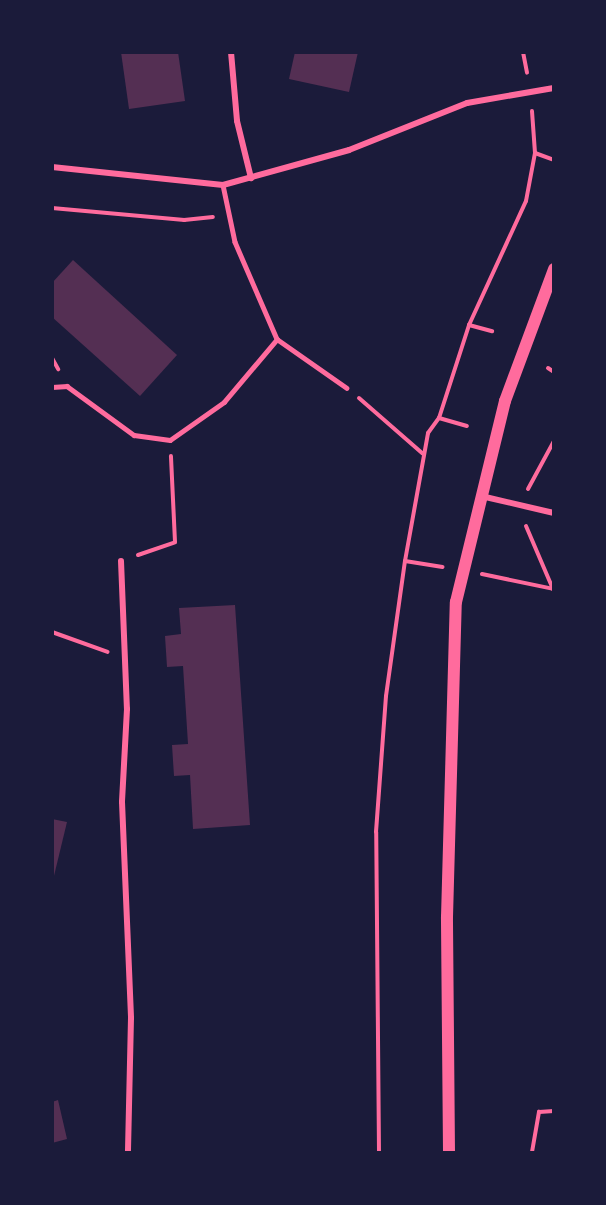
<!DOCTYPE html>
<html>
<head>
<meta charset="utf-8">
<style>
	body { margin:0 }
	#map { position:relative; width:606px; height:1205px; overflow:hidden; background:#1b1b3a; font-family:Karla,sans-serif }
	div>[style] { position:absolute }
	.building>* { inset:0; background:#542f53 }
	.path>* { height:4px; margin:-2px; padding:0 2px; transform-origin:2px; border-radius:2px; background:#ff6b9d }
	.service>* { height:4.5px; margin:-2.25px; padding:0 2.25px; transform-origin:2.25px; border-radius:2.25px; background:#ff6b9d }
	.minor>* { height:6px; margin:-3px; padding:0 3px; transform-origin:3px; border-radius:3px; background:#ff6b9d }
	.secondary>* { height:12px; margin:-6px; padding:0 6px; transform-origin:6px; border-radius:6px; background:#ff6b9d }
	span { translate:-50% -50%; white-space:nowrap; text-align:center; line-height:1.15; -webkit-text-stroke:6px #1b1b3a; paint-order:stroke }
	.frame { position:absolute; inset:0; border:54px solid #1b1b3a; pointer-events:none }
</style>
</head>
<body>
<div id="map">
	<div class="building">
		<i style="clip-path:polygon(121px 52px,178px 52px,185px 101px,129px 109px)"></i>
		<i style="clip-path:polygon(295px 52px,358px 52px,349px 92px,289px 79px)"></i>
		<i style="clip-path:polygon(73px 260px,177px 355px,140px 396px,52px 317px,52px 283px)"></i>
		<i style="clip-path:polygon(235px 605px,250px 825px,193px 829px,190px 775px,174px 776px,172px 745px,188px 744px,183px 666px,167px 667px,165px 636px,181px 634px,179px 608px)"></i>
		<i style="clip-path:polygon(52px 819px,67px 822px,53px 880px,52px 880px)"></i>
		<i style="clip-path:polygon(58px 1100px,67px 1139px,52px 1143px,52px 1102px)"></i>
	</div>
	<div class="path">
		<i style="left:523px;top:52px;width:21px;rotate:79deg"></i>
		<i style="left:535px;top:153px;width:20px;rotate:20deg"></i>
		<i style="left:52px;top:208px;width:133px;rotate:5.2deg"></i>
		<i style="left:184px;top:220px;width:29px;rotate:-6deg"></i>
		<i style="left:469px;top:325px;width:24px;rotate:15deg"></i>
		<i style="left:52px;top:358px;width:13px;rotate:61deg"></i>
		<i style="left:548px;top:368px;width:7px;rotate:34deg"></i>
		<i style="left:359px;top:398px;width:84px;rotate:41.1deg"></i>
		<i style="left:439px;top:418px;width:29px;rotate:16deg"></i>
		<i style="left:528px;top:489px;width:55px;rotate:-61.6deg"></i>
		<i style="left:526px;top:526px;width:69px;rotate:66.8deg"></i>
		<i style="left:138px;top:555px;width:39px;rotate:-19deg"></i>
		<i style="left:175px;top:542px;width:86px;rotate:-92.7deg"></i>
		<i style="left:405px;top:561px;width:38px;rotate:9deg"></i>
		<i style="left:482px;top:574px;width:74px;rotate:11.8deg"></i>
		<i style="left:52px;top:632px;width:59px;rotate:19.7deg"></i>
		<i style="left:379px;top:1152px;width:320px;rotate:-90.5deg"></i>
		<i style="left:376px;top:832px;width:136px;rotate:-85.8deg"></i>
		<i style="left:386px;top:696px;width:136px;rotate:-82deg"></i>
		<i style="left:405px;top:561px;width:130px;rotate:-79.8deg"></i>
		<i style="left:428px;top:433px;width:19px;rotate:-54deg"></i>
		<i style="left:439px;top:418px;width:98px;rotate:-72.1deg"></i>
		<i style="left:469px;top:325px;width:136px;rotate:-65.3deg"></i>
		<i style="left:526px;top:201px;width:49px;rotate:-79.4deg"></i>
		<i style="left:535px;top:153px;width:42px;rotate:-94.1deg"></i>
		<i style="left:532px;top:1152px;width:41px;rotate:-80.1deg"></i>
		<i style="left:539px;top:1112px;width:15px;rotate:-4deg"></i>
	</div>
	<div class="service">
		<i style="left:223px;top:185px;width:58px;rotate:78.1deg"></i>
		<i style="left:235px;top:242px;width:106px;rotate:66.6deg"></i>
		<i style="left:277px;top:339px;width:85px;rotate:35deg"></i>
		<i style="left:52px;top:387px;width:15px;rotate:-4deg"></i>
		<i style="left:67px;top:386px;width:83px;rotate:36.2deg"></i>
		<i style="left:134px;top:435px;width:36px;rotate:8deg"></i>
		<i style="left:170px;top:440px;width:66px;rotate:-35.1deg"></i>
		<i style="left:224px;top:402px;width:82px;rotate:-49.9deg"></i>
	</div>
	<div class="minor">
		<i style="left:231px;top:52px;width:69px;rotate:85deg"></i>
		<i style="left:237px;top:121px;width:59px;rotate:76.2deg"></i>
		<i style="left:52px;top:167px;width:172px;rotate:6deg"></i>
		<i style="left:223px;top:185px;width:131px;rotate:-15.5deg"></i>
		<i style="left:349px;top:150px;width:127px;rotate:-21.7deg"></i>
		<i style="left:467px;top:103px;width:88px;rotate:-9.8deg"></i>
		<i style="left:481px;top:496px;width:75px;rotate:13.1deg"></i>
		<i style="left:121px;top:561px;width:148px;rotate:87.7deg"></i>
		<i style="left:127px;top:709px;width:93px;rotate:93.1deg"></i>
		<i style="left:122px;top:802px;width:216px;rotate:87.6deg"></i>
		<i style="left:131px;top:1018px;width:134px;rotate:91.3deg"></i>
	</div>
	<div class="secondary">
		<i style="left:449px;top:1152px;width:235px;rotate:-90.5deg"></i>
		<i style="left:447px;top:917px;width:315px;rotate:-88.4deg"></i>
		<i style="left:456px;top:602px;width:207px;rotate:-76.3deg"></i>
		<i style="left:505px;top:401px;width:141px;rotate:-69.6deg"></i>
	</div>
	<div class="frame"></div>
</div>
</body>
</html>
